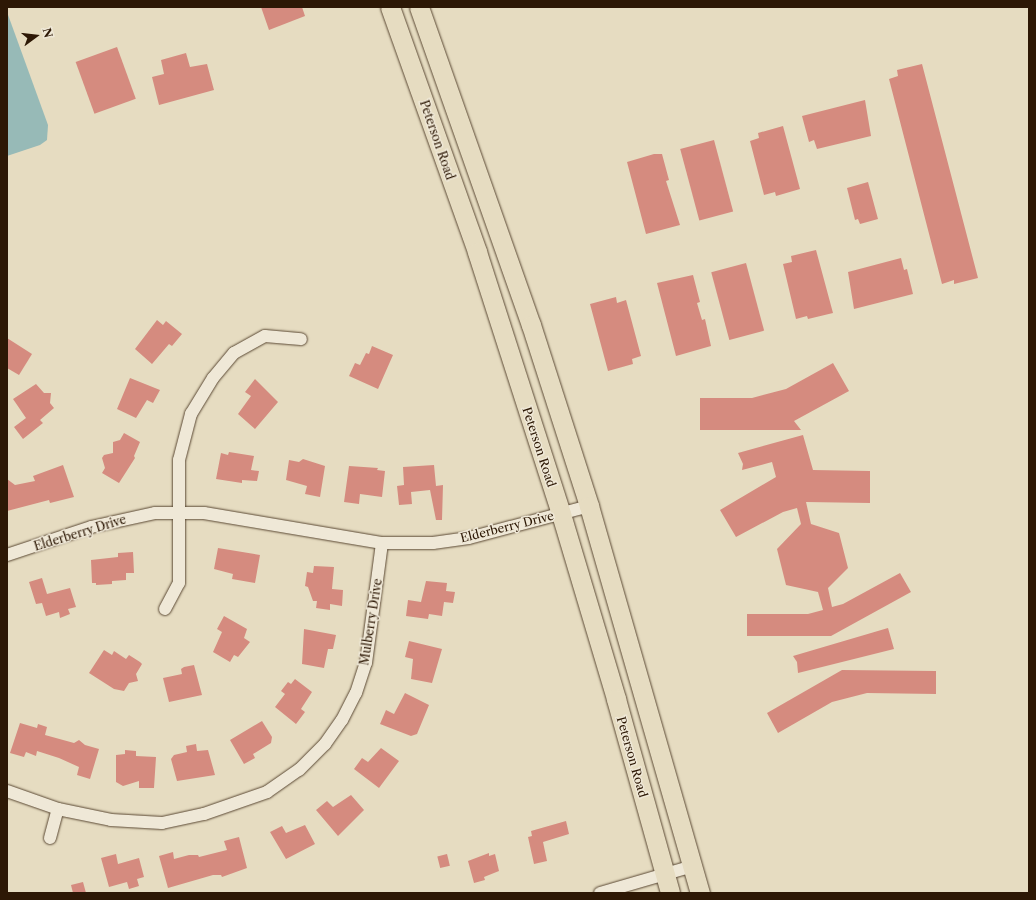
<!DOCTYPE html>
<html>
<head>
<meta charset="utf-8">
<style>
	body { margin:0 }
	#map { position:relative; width:1036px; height:900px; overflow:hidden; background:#e6dcc1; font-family:"Libre Caslon Text",serif }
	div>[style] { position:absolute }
	.water>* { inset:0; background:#97bab7 }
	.building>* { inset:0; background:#d58b7f; transform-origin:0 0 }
	.roads { filter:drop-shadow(0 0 1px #5b4934) drop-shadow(0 0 1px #5b4934) }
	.street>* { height:12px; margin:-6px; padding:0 6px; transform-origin:6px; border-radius:6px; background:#efe8d7 }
	.primary>* { height:19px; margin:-9.5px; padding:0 9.5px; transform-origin:9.5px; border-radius:9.5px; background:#e6dcc1 }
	span { translate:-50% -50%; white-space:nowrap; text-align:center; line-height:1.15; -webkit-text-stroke:3px #efe8d7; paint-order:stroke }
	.street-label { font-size:12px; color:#2d1805 }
	.frame { position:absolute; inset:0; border:8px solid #2d1805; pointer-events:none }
	.north { position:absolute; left:16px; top:16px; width:40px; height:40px; -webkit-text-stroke:3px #efe8d7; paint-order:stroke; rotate:75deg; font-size:11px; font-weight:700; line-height:16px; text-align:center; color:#2d1805 }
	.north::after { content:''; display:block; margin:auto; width:14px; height:18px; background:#2d1805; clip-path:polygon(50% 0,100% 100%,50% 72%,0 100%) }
</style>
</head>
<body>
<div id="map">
	<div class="water">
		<i style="clip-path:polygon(7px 12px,48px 125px,47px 140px,40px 145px,7px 156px)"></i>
	</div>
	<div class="building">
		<i style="clip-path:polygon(261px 7px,302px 7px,305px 16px,269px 30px)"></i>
		<i style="left:117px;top:47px;width:55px;height:44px;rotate:70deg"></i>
		<i style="clip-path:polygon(186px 53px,190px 67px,207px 64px,214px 90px,159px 105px,152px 77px,164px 74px,161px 60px)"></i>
		<i style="clip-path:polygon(922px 64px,978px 278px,954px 284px,954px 280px,942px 284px,889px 79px,898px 76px,897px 70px)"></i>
		<i style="clip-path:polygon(865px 100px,871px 136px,817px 149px,814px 140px,809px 142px,802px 116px)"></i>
		<i style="clip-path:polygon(783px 126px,800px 189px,776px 196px,775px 192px,764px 195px,750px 141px,759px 138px,758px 133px)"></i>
		<i style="left:714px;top:140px;width:74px;height:35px;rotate:75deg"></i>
		<i style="clip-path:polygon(654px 154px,662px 154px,669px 180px,666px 181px,680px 225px,646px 234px,627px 162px)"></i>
		<i style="clip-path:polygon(868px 182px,878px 219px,860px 224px,858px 219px,855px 220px,847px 188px)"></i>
		<i style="clip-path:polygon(816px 250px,833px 313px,808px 319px,807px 316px,796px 319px,783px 264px,792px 262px,791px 256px)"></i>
		<i style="clip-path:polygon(901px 258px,904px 270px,907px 269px,913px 294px,854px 309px,848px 272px)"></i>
		<i style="left:746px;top:263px;width:70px;height:36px;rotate:75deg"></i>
		<i style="clip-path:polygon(693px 275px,700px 302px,697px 303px,702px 320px,705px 319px,711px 346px,676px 356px,657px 283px)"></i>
		<i style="clip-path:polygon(616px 297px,617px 303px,626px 300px,641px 356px,632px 359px,633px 364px,608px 371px,590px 304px)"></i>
		<i style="clip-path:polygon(157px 320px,163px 325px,166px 321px,182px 334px,172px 346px,169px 344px,152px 364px,135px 349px)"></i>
		<i style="clip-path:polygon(7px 338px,32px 354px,19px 375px,7px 368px)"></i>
		<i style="clip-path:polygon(372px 346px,393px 355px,378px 389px,349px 376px,355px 363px,360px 365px,366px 353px,369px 354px)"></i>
		<i style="clip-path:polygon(833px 363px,849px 391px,794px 421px,801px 430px,700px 430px,700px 398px,752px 398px,786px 389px)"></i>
		<i style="clip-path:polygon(130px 378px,160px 390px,153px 403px,147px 400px,136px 418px,117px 409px)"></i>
		<i style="clip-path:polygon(255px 379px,278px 402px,255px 429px,238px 414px,251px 396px,245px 392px)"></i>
		<i style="clip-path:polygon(36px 384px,44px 393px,51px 393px,50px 403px,54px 408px,40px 420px,43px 423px,23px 439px,14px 427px,26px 418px,13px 399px)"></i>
		<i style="clip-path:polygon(124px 433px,140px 442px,134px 456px,135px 458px,119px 483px,102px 473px,105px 468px,102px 458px,104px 455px,113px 453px,113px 442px,120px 440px)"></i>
		<i style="clip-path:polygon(803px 435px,813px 470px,870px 471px,870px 503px,806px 502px,811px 524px,839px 533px,848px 568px,828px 588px,832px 607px,843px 604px,900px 573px,911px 592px,831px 636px,747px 636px,747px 614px,808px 614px,823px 610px,818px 592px,786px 585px,777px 549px,801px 524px,797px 508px,783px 512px,736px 537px,720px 510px,776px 477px,772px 462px,742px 470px,743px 464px,738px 453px)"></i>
		<i style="clip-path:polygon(229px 452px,254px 456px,251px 470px,259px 471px,257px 481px,242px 480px,242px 483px,216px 479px,221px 453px,228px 455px)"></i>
		<i style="clip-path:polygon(303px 459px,325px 466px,320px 497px,305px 494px,307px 486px,286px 480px,289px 460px,299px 462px)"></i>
		<i style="clip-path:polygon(63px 465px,74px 497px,50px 503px,49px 500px,7px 511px,7px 479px,15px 485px,35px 481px,33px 476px)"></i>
		<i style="clip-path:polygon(434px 465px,436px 486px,443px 485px,442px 520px,436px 520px,430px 490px,411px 492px,412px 504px,399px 505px,397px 486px,404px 485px,403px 467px)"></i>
		<i style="clip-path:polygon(349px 466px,378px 468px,377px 470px,385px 471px,382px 497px,360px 494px,359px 504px,344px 502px)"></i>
		<i style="clip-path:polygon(218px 548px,260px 555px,255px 583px,232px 579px,233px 574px,214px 569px)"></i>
		<i style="clip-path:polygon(133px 552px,134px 573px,126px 573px,126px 580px,112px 581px,112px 584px,96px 585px,96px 583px,92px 583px,91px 560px,118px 557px,118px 553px)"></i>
		<i style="clip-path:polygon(314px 566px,334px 567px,332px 589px,343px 590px,342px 606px,330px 604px,330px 610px,316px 608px,317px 601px,313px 601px,308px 587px,305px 586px,307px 572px,313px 573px)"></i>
		<i style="clip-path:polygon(42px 578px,47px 594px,70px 588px,76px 607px,68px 609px,70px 614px,60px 618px,59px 612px,46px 616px,42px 603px,36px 604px,29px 582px)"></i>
		<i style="clip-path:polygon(426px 581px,447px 583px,446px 591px,455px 592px,453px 603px,444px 602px,442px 616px,429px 614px,428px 619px,406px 616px,408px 600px,421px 602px)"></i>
		<i style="clip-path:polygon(224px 616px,247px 629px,244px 638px,250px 642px,238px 657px,234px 655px,230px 662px,213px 652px,222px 632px,217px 629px)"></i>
		<i style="clip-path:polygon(888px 628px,894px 649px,798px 673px,797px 662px,793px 656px)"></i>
		<i style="clip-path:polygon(304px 629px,336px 635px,333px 649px,328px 649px,324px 668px,302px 664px)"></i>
		<i style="clip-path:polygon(409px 641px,442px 649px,432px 683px,411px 679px,413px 659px,405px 657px)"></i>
		<i style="clip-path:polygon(104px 650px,112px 655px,114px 651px,126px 659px,129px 655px,140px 662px,142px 664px,136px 674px,138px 681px,129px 683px,124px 691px,114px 689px,89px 673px)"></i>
		<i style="clip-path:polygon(194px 665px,202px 695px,169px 702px,163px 678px,182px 674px,181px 669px,184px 667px)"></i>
		<i style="clip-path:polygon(842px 670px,936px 671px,936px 694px,867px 693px,832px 702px,778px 733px,767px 713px)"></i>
		<i style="clip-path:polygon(295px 679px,312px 692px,301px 709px,305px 712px,296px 724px,275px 707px,285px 694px,281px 691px,288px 682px,291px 684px)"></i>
		<i style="clip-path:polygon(405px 693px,429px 705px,417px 734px,411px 736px,380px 724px,386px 710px,394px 714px)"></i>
		<i style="clip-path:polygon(262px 721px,272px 737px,271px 743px,253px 754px,255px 758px,244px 764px,230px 740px)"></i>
		<i style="clip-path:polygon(20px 723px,37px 728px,38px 724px,47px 727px,45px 735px,74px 743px,79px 740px,85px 745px,99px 749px,90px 779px,77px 775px,79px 767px,59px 758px,37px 751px,36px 756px,26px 752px,24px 757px,10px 753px)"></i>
		<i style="clip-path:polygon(196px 744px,197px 751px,208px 750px,215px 775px,177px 781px,171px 759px,174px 755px,187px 752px,186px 746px)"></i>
		<i style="clip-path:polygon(381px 748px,399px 761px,379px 788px,354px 769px,362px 758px,368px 762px)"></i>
		<i style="clip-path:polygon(125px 750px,136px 751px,136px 756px,156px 757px,154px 788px,139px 788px,139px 781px,123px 786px,116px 782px,116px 755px,125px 754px)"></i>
		<i style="clip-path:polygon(351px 795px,364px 810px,338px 836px,316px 810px,327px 801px,333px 807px)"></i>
		<i style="clip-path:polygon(566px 821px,569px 834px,543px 842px,547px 861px,534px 864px,528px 837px,532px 836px,531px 831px)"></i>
		<i style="clip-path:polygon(305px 825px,315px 844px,286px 859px,270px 832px,282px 826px,286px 833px)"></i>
		<i style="clip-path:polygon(239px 837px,247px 868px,222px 877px,221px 875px,213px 875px,168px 888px,159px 856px,173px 852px,174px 859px,189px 855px,198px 855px,199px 857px,227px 850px,224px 841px)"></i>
		<i style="clip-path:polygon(489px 853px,489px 856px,495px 854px,499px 871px,484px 877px,485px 880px,474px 883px,468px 861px)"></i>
		<i style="clip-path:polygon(116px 854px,118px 864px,139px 858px,144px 877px,137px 879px,139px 886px,129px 889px,127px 882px,109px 887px,101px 858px)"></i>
		<i style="left:447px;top:854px;width:12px;height:10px;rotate:76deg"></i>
		<i style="clip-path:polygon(83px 882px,86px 893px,73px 893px,71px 885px)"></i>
	</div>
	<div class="roads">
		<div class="street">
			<i style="left:7px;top:555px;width:89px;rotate:-18.4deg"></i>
			<i style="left:91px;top:527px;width:66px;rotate:-12.3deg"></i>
			<i style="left:155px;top:513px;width:49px"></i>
			<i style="left:204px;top:513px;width:181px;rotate:9.6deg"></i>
			<i style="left:382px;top:543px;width:51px"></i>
			<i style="left:433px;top:543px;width:36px;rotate:-8deg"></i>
			<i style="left:469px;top:538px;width:124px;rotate:-14.9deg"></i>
			<i style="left:165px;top:609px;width:30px;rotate:-62deg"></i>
			<i style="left:179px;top:583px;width:123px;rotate:-90deg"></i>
			<i style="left:179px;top:460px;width:48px;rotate:-75.4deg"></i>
			<i style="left:191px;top:414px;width:42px;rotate:-58.6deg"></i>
			<i style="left:213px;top:378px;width:33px;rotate:-50deg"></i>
			<i style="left:234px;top:353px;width:35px;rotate:-29deg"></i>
			<i style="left:265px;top:336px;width:36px;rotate:5deg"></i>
			<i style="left:7px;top:791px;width:54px;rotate:19.4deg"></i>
			<i style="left:58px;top:809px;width:54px;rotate:11.7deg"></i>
			<i style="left:111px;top:820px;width:51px;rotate:3.4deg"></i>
			<i style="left:162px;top:823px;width:43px;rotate:-12.1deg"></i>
			<i style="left:204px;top:814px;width:67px;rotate:-19.2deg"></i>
			<i style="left:267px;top:792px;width:39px;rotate:-35deg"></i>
			<i style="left:299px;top:770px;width:37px;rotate:-45deg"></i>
			<i style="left:325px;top:744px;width:29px;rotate:-55deg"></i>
			<i style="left:342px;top:720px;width:30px;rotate:-63deg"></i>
			<i style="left:356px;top:693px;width:32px;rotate:-72deg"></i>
			<i style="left:366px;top:663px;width:121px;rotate:-82.4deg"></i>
			<i style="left:50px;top:838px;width:30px;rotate:-75deg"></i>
			<i style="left:600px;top:893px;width:97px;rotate:-16.2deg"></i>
		</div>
		<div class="primary">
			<i style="left:390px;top:7px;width:260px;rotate:70.4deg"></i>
			<i style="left:477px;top:252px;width:275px;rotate:72.2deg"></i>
			<i style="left:561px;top:514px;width:193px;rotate:73.4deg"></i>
			<i style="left:616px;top:699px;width:201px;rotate:74.4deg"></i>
			<i style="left:419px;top:7px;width:337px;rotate:70.6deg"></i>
			<i style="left:531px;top:325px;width:190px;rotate:72.2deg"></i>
			<i style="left:589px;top:506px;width:403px;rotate:74deg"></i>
		</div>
	</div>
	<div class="street-label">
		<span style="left:437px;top:140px;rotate:71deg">Peterson Road</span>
		<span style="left:539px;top:447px;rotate:72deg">Peterson Road</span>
		<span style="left:507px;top:527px;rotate:-14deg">Elderberry Drive</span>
		<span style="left:80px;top:533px;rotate:-17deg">Elderberry Drive</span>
		<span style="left:371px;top:622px;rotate:-81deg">Mulberry Drive</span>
		<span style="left:632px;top:757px;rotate:74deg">Peterson Road</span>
	</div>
	<div class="frame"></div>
	<div class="north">N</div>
</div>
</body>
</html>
